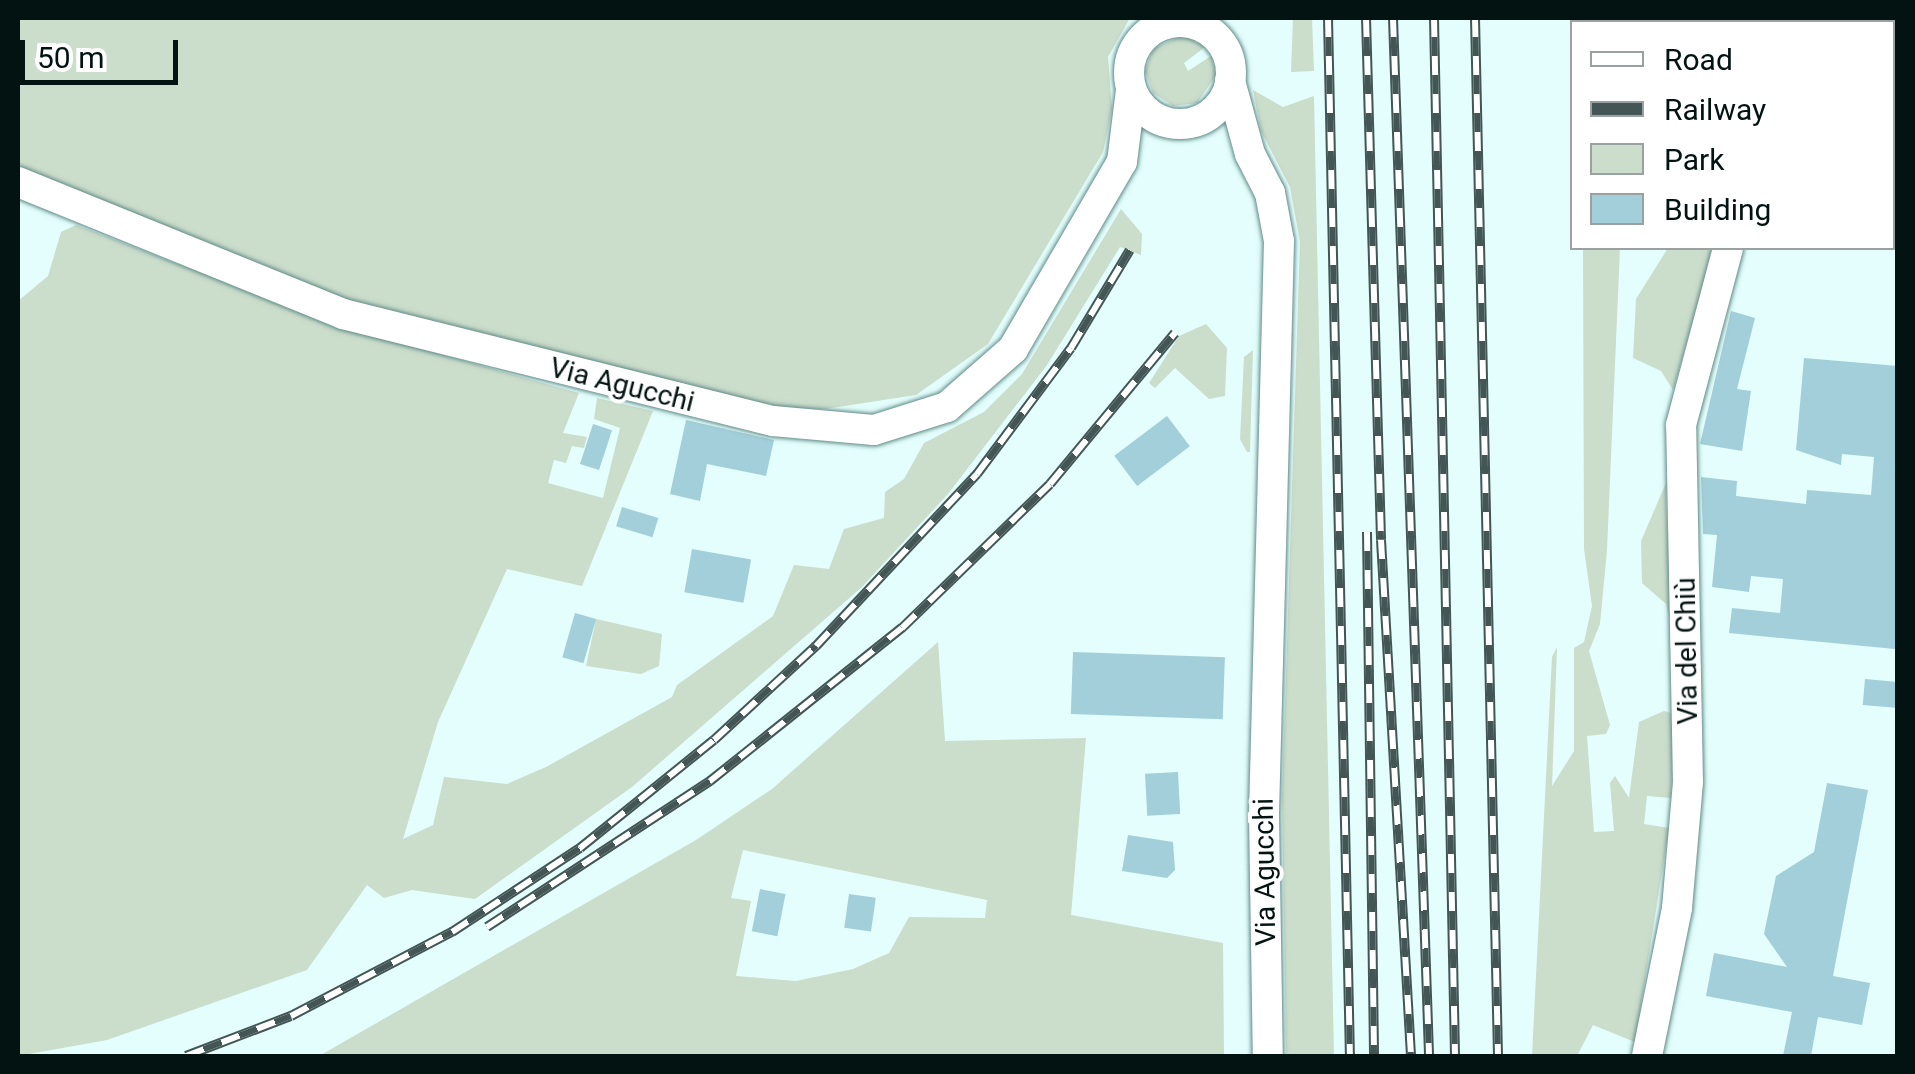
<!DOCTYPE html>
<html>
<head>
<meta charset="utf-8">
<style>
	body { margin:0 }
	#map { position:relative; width:1915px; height:1074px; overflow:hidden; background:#e3fefc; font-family:Roboto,sans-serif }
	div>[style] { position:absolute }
	.green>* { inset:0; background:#cbddcb }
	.building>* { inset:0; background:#a2cfd9; transform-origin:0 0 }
	.roads { filter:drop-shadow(0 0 2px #5f8a87) drop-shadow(0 0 2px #5f8a87) }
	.minor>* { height:30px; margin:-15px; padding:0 15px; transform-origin:15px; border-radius:15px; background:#fff }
	.minor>.ring { margin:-15px; padding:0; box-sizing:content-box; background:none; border:30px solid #fff; border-radius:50% }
	.rail>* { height:10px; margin-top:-5px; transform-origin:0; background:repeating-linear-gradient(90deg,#fff 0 19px,#435655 0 38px); box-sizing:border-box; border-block:2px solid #435655 }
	span { translate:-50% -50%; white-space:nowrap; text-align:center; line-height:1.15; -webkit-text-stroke:8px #fff; paint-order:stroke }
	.street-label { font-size:28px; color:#031312 }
	.frame { position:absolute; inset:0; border:20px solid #031312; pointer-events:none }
	.legend { position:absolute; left:1570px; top:20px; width:325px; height:230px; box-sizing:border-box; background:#fff; border:2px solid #9aa1a0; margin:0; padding:12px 18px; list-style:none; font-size:30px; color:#031312 }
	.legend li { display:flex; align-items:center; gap:20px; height:50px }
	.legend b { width:50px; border:2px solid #9aa1a0 }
	.scale { position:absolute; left:20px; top:40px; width:158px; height:45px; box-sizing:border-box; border:5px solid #031312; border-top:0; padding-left:12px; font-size:30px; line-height:35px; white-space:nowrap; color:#031312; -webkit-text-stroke:8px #fff; paint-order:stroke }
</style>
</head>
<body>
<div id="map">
	<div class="green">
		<i style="clip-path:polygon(18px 18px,1130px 18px,1108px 57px,1112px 109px,1103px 152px,988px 344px,916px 395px,825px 409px,785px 408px,373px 309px,217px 257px,18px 169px)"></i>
		<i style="clip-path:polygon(1293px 18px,1312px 18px,1314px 71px,1291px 72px)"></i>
		<i style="clip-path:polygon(1183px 35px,1205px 47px,1184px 63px,1188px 71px,1211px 56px,1216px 75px,1197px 103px,1173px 106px,1153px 93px,1145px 71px,1153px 49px)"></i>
		<i style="clip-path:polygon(1253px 90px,1283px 107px,1314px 96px,1334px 1056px,1286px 1056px,1282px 798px,1300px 242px,1290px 187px,1261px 131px)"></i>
		<i style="clip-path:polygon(1121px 209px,1142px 234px,1141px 255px,1120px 247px,1047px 365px,948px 494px,862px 587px,632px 787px,475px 899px,412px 890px,384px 898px,367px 885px,307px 970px,107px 1040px,18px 1056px,18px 301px,48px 276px,61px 232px,76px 225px,346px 328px,579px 393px,563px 433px,587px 437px,584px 448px,572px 446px,566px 463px,554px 460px,548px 483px,603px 498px,620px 428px,594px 419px,597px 398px,653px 411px,582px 586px,507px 569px,438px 722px,403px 839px,433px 825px,444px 777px,507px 784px,546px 767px,672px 697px,677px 685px,773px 616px,794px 565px,829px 569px,844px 529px,884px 518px,885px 492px,904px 479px,924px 443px,984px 412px,1022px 374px)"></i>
		<i style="clip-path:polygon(1583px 248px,1620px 248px,1607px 550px,1600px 624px,1589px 651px,1610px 725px,1606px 734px,1587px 736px,1594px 832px,1614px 831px,1610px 783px,1615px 776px,1629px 798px,1639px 722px,1664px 711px,1674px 714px,1671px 798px,1647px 796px,1644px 824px,1669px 828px,1635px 1042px,1593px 1025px,1577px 1056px,1532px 1056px,1552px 657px,1557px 647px,1552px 786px,1574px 751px,1574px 648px,1584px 642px,1592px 606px,1584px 549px)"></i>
		<i style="clip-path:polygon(1668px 248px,1714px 248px,1673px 390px,1661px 371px,1633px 358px,1636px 299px)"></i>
		<i style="clip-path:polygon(1206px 324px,1227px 348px,1225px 396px,1209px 399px,1175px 368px,1155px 388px,1149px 383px,1179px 336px)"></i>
		<i style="clip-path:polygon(1253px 350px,1250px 452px,1247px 452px,1240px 439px,1244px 357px)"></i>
		<i style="clip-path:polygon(1666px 483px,1666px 507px,1673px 633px,1666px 604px,1642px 583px,1641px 541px)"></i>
		<i style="clip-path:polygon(596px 619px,662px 634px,659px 666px,641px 674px,586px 666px)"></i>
		<i style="clip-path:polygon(evenodd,938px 642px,945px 741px,1086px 738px,1071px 915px,1223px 943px,1224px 1056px,319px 1056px,696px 840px,772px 789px,938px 642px,743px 850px,987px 900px,985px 918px,909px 917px,889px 953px,853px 969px,796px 981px,736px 976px,751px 901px,731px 898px,743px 850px)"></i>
	</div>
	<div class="building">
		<i style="clip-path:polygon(1731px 311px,1755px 318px,1737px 389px,1751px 391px,1742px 451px,1700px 444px)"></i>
		<i style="clip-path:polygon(1804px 358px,1898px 366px,1895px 649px,1729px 633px,1732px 608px,1780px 613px,1783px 579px,1751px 576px,1749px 592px,1712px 587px,1717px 535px,1703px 534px,1701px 477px,1737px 481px,1736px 496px,1806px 504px,1807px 490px,1871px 495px,1874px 457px,1842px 454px,1841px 465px,1796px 450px)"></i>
		<i style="left:1167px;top:416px;width:38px;height:66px;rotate:53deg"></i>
		<i style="clip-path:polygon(686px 420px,774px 440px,766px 476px,707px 464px,700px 501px,670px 494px)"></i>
		<i style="left:593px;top:424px;width:20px;height:42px;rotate:18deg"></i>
		<i style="left:622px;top:507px;width:38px;height:20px;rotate:17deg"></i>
		<i style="left:692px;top:549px;width:60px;height:44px;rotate:10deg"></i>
		<i style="left:575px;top:613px;width:22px;height:46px;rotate:16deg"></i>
		<i style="left:1073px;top:652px;width:152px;height:62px;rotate:2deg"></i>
		<i style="left:1865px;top:679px;width:33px;height:26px;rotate:5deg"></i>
		<i style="left:1178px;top:772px;width:42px;height:33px;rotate:87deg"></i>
		<i style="clip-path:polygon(1827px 783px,1868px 790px,1833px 976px,1870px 983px,1862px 1025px,1818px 1017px,1811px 1056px,1783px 1056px,1792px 1012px,1706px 996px,1714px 953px,1787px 967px,1764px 934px,1776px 876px,1814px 852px)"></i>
		<i style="clip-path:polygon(1128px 835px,1173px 842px,1175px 870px,1167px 878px,1122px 871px)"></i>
		<i style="left:760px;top:889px;width:26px;height:43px;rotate:11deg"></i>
		<i style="left:849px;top:894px;width:27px;height:34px;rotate:8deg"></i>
	</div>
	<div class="roads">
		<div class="minor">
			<i class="ring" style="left:1129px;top:22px;width:72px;height:72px"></i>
			<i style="left:1819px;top:22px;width:5px;rotate:-53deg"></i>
			<i style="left:1230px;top:81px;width:76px;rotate:74.7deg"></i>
			<i style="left:1250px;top:154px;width:44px;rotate:62.9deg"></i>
			<i style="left:1270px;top:193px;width:49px;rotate:79.4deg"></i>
			<i style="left:1279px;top:241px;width:573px;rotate:91.5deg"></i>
			<i style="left:1264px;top:814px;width:242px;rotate:89.1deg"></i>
			<i style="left:18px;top:182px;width:351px;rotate:22.1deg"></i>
			<i style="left:343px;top:314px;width:443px;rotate:14deg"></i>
			<i style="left:773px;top:421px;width:101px;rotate:5.1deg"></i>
			<i style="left:874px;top:430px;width:77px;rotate:-17.5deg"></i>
			<i style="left:947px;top:407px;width:88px;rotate:-41.3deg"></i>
			<i style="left:1013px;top:349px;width:216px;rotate:-59.8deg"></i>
			<i style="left:1122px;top:162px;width:73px;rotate:-82.9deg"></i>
			<i style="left:1647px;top:1056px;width:151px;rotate:-78.5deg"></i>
			<i style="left:1677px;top:908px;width:126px;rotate:-85deg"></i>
			<i style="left:1688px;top:782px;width:357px;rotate:-91.1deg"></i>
			<i style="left:1681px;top:425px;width:183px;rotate:-75.1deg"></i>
		</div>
	</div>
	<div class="rail">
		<i style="left:1328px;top:18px;width:1038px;rotate:88.79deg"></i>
		<i style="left:1366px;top:18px;width:522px;rotate:88.35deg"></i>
		<i style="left:1381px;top:540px;width:517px;rotate:86.67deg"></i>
		<i style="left:1393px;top:18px;width:1039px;rotate:88.01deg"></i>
		<i style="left:1434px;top:18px;width:1038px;rotate:88.84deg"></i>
		<i style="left:1475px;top:18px;width:1038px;rotate:88.73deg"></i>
		<i style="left:1367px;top:532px;width:524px;rotate:89.23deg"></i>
		<i style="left:487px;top:927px;width:267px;rotate:-33.2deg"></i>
		<i style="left:710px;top:781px;width:246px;rotate:-38.6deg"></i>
		<i style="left:902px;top:628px;width:206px;rotate:-44.2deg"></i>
		<i style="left:1050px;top:484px;width:196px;rotate:-50.4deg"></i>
		<i style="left:186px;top:1056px;width:112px;rotate:-20.9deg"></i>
		<i style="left:291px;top:1016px;width:182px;rotate:-27.6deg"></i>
		<i style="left:452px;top:932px;width:153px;rotate:-33.3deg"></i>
		<i style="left:580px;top:848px;width:172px;rotate:-38.9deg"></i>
		<i style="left:714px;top:740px;width:139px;rotate:-42.7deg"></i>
		<i style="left:816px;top:646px;width:236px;rotate:-46.9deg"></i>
		<i style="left:977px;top:474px;width:157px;rotate:-53.3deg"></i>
		<i style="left:1071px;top:348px;width:114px;rotate:-59deg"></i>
	</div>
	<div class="street-label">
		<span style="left:622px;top:385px;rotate:14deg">Via Agucchi</span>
		<span style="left:1687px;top:651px;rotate:-91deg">Via del Chiù</span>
		<span style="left:1265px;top:872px;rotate:-91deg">Via Agucchi</span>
	</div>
	<div class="frame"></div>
	<ul class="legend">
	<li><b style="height:12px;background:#fff"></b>Road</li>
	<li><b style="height:12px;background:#435655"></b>Railway</li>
	<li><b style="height:28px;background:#cbddcb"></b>Park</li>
	<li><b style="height:28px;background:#a2cfd9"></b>Building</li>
	</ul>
	<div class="scale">50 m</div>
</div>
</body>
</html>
